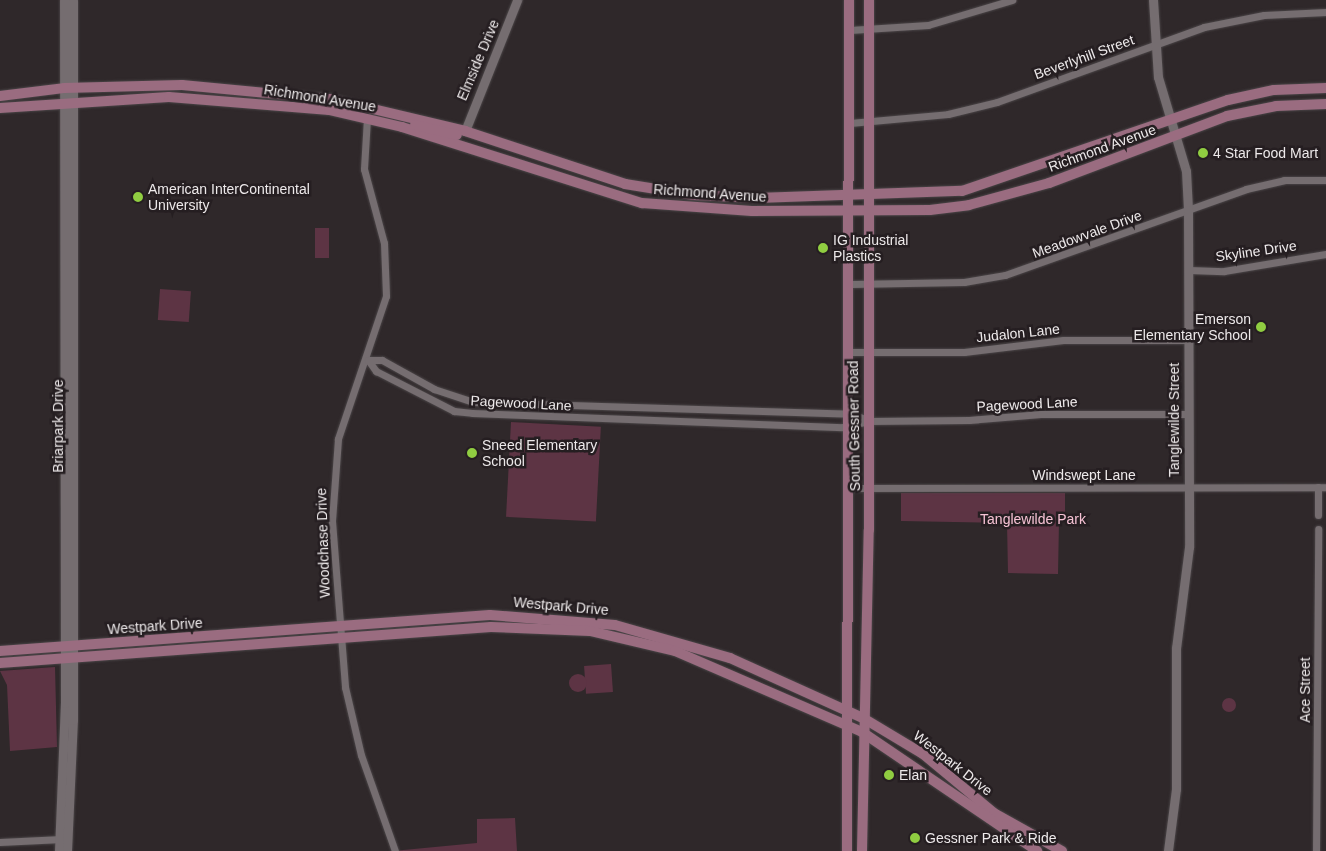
<!DOCTYPE html>
<html>
<head>
<meta charset="utf-8">
<style>
	body { margin:0 }
	#map { position:relative; width:1326px; height:851px; overflow:hidden; background:#2f282a; font-family:Arial,sans-serif }
	div>[style] { position:absolute }
	.green>* { inset:0; background:#5d3444; transform-origin:0 0 }
	.round { border-radius:50% }
	.roads { filter:drop-shadow(0 0 1px #4a4547) drop-shadow(0 0 1px #4a4547) }
	.minor>* { height:7px; margin:-3.5px; padding:0 3.5px; transform-origin:3.5px; border-radius:3.5px; background:#756d70 }
	.tertiary>* { height:9px; margin:-4.5px; padding:0 4.5px; transform-origin:4.5px; border-radius:4.5px; background:#756d70 }
	.secondary>* { height:10px; margin:-5px; padding:0 5px; transform-origin:5px; border-radius:5px; background:#9a6c80 }
	.dots>* { width:14px; height:14px; translate:-50% -50%; box-sizing:border-box; border:2px solid #251e21; border-radius:50% }
	span { translate:-50% -50%; white-space:nowrap; text-align:center; line-height:1.15; -webkit-text-stroke:5px #251e21; paint-order:stroke }
	.street-label { font-size:14px; color:#ede9ea }
	.poi-label { font-size:14px; color:#ede9ea }
	.left { translate:0 -50%; text-align:left }
	.right { translate:-100% -50%; text-align:right }
	.park-label { font-size:14px; color:#f6c2d4 }
</style>
</head>
<body>
<div id="map">
	<div class="green">
		<i style="left:315px;top:228px;width:14px;height:30px"></i>
		<i style="left:160px;top:289px;width:31px;height:31px;rotate:4deg"></i>
		<i style="left:511px;top:422px;width:90px;height:95px;rotate:3deg"></i>
		<i style="clip-path:polygon(901px 493px,1065px 493px,1065px 522px,1059px 522px,1058px 574px,1008px 573px,1007px 523px,901px 521px)"></i>
		<i style="left:611px;top:664px;width:28px;height:27px;rotate:86deg"></i>
		<i style="clip-path:polygon(55px 667px,57px 747px,10px 751px,7px 685px,0 671px)"></i>
		<i class="round" style="left:569px;top:674px;width:18px;height:18px"></i>
		<i class="round" style="left:1222px;top:698px;width:14px;height:14px"></i>
		<i style="clip-path:polygon(515px 818px,517px 851px,393px 851px,477px 843px,477px 819px)"></i>
	</div>
	<div class="roads">
		<div class="minor">
			<i style="left:850px;top:30px;width:78px;rotate:-3.7deg"></i>
			<i style="left:928px;top:25px;width:88px;rotate:-16.6deg"></i>
			<i style="left:367px;top:118px;width:51px;rotate:93.4deg"></i>
			<i style="left:364px;top:169px;width:77px;rotate:74.9deg"></i>
			<i style="left:384px;top:243px;width:53px;rotate:87.8deg"></i>
			<i style="left:386px;top:296px;width:151px;rotate:108.6deg"></i>
			<i style="left:338px;top:439px;width:82px;rotate:94.2deg"></i>
			<i style="left:332px;top:521px;width:167px;rotate:85.5deg"></i>
			<i style="left:345px;top:687px;width:70px;rotate:76.8deg"></i>
			<i style="left:361px;top:755px;width:102px;rotate:70.5deg"></i>
			<i style="left:850px;top:123px;width:98px;rotate:-5.2deg"></i>
			<i style="left:948px;top:114px;width:50px;rotate:-13.8deg"></i>
			<i style="left:997px;top:102px;width:220px;rotate:-19.9deg"></i>
			<i style="left:1204px;top:27px;width:61px;rotate:-11.3deg"></i>
			<i style="left:1264px;top:15px;width:62px;rotate:-2.8deg"></i>
			<i style="left:1189px;top:270px;width:35px;rotate:2deg"></i>
			<i style="left:1224px;top:271px;width:103px;rotate:-9.5deg"></i>
			<i style="left:851px;top:284px;width:113px;rotate:-1deg"></i>
			<i style="left:964px;top:282px;width:42px;rotate:-9.7deg"></i>
			<i style="left:1005px;top:275px;width:256px;rotate:-19.6deg"></i>
			<i style="left:1246px;top:189px;width:39px;rotate:-13deg"></i>
			<i style="left:1284px;top:180px;width:42px"></i>
			<i style="left:850px;top:352px;width:114px"></i>
			<i style="left:964px;top:352px;width:100px;rotate:-6.9deg"></i>
			<i style="left:1063px;top:340px;width:125px"></i>
			<i style="left:368px;top:360px;width:14px;rotate:54deg"></i>
			<i style="left:376px;top:371px;width:88px;rotate:27.1deg"></i>
			<i style="left:454px;top:411px;width:18px;rotate:6deg"></i>
			<i style="left:472px;top:413px;width:371px;rotate:2.2deg"></i>
			<i style="left:843px;top:427px;width:26px;rotate:-13deg"></i>
			<i style="left:868px;top:421px;width:101px;rotate:-0.6deg"></i>
			<i style="left:969px;top:420px;width:72px;rotate:-4.8deg"></i>
			<i style="left:1041px;top:414px;width:147px"></i>
			<i style="left:368px;top:360px;width:14px"></i>
			<i style="left:382px;top:360px;width:60px;rotate:29.1deg"></i>
			<i style="left:434px;top:389px;width:41px;rotate:18.4deg"></i>
			<i style="left:473px;top:402px;width:378px;rotate:1.8deg"></i>
			<i style="left:851px;top:414px;width:18px;rotate:19deg"></i>
			<i style="left:1318px;top:487px;width:28px;rotate:90deg"></i>
			<i style="left:851px;top:488px;width:475px;rotate:-0.1deg"></i>
			<i style="left:0;top:842px;width:62px;rotate:-2.8deg"></i>
			<i style="left:1316px;top:851px;width:322px;rotate:-89.6deg"></i>
		</div>
		<div class="tertiary">
			<i style="left:1153px;top:0;width:77px;rotate:86.3deg"></i>
			<i style="left:1158px;top:77px;width:98px;rotate:73.4deg"></i>
			<i style="left:1186px;top:171px;width:39px;rotate:87deg"></i>
			<i style="left:1188px;top:210px;width:337px;rotate:89.8deg"></i>
			<i style="left:1189px;top:547px;width:102px;rotate:97.3deg"></i>
			<i style="left:1176px;top:648px;width:141px;rotate:90deg"></i>
			<i style="left:1176px;top:789px;width:63px;rotate:97.4deg"></i>
			<i style="left:465px;top:131px;width:141px;rotate:-68.3deg"></i>
			<i style="left:59px;top:851px;width:148px;rotate:-87.7deg"></i>
			<i style="left:65px;top:703px;width:703px;rotate:-90.08deg"></i>
			<i style="left:67px;top:851px;width:131px;rotate:-87.4deg"></i>
			<i style="left:73px;top:720px;width:720px;rotate:-90deg"></i>
		</div>
		<div class="secondary">
			<i style="left:0;top:96px;width:64px;rotate:-7.1deg"></i>
			<i style="left:64px;top:88px;width:118px;rotate:-1.5deg"></i>
			<i style="left:182px;top:85px;width:150px;rotate:5.4deg"></i>
			<i style="left:331px;top:99px;width:138px;rotate:13.4deg"></i>
			<i style="left:465px;top:131px;width:169px;rotate:18.3deg"></i>
			<i style="left:625px;top:184px;width:69px;rotate:9.2deg"></i>
			<i style="left:693px;top:195px;width:64px;rotate:2.7deg"></i>
			<i style="left:757px;top:198px;width:205px;rotate:-2deg"></i>
			<i style="left:962px;top:191px;width:281px;rotate:-18.9deg"></i>
			<i style="left:1228px;top:100px;width:47px;rotate:-12.3deg"></i>
			<i style="left:1274px;top:90px;width:52px;rotate:-2.2deg"></i>
			<i style="left:0;top:108px;width:169px;rotate:-3.7deg"></i>
			<i style="left:169px;top:97px;width:161px;rotate:4.6deg"></i>
			<i style="left:329px;top:110px;width:75px;rotate:13.1deg"></i>
			<i style="left:402px;top:127px;width:252px;rotate:17.6deg"></i>
			<i style="left:642px;top:203px;width:110px;rotate:4.2deg"></i>
			<i style="left:752px;top:211px;width:178px;rotate:-0.3deg"></i>
			<i style="left:930px;top:210px;width:39px;rotate:-7deg"></i>
			<i style="left:969px;top:205px;width:83px;rotate:-15.4deg"></i>
			<i style="left:1049px;top:183px;width:190px;rotate:-20.6deg"></i>
			<i style="left:1227px;top:116px;width:50px;rotate:-11.5deg"></i>
			<i style="left:1276px;top:106px;width:50px;rotate:-2.3deg"></i>
			<i style="left:415px;top:125px;width:43px;rotate:13.4deg"></i>
			<i style="left:0;top:651px;width:491px;rotate:-4.2deg"></i>
			<i style="left:490px;top:615px;width:125px;rotate:4.6deg"></i>
			<i style="left:615px;top:625px;width:120px;rotate:16deg"></i>
			<i style="left:730px;top:658px;width:146px;rotate:24.3deg"></i>
			<i style="left:863px;top:718px;width:70px;rotate:31deg"></i>
			<i style="left:923px;top:754px;width:92px;rotate:39.7deg"></i>
			<i style="left:994px;top:813px;width:78px;rotate:29.2deg"></i>
			<i style="left:0;top:663px;width:492px;rotate:-4.2deg"></i>
			<i style="left:491px;top:627px;width:99px;rotate:2.3deg"></i>
			<i style="left:590px;top:631px;width:87px;rotate:13.2deg"></i>
			<i style="left:675px;top:651px;width:204px;rotate:23.4deg"></i>
			<i style="left:862px;top:732px;width:212px;rotate:34.2deg"></i>
			<i style="left:847px;top:851px;width:851px;rotate:-89.87deg"></i>
			<i style="left:862px;top:851px;width:321px;rotate:-88.8deg"></i>
			<i style="left:869px;top:530px;width:530px;rotate:-90deg"></i>
		</div>
	</div>
	<div class="dots">
		<i style="left:1203px;top:153px;background:#90cd41"></i>
		<i style="left:138px;top:197px;background:#90cd41"></i>
		<i style="left:823px;top:248px;background:#90cd41"></i>
		<i style="left:1261px;top:327px;background:#90cd41"></i>
		<i style="left:472px;top:453px;background:#90cd41"></i>
		<i style="left:889px;top:775px;background:#90cd41"></i>
		<i style="left:915px;top:838px;background:#90cd41"></i>
	</div>
	<div class="street-label">
		<span style="left:1084px;top:57px;rotate:-20deg">Beverlyhill Street</span>
		<span style="left:478px;top:60px;rotate:-67deg">Elmside Drive</span>
		<span style="left:320px;top:98px;rotate:9deg">Richmond Avenue</span>
		<span style="left:1102px;top:148px;rotate:-20deg">Richmond Avenue</span>
		<span style="left:710px;top:193px;rotate:4deg">Richmond Avenue</span>
		<span style="left:1087px;top:234px;rotate:-20deg">Meadowvale Drive</span>
		<span style="left:1256px;top:251px;rotate:-8deg">Skyline Drive</span>
		<span style="left:1018px;top:333px;rotate:-6deg">Judalon Lane</span>
		<span style="left:521px;top:403px;rotate:3deg">Pagewood Lane</span>
		<span style="left:1027px;top:404px;rotate:-3deg">Pagewood Lane</span>
		<span style="left:1174px;top:420px;rotate:-90deg">Tanglewilde Street</span>
		<span style="left:58px;top:426px;rotate:-90deg">Briarpark Drive</span>
		<span style="left:854px;top:426px;rotate:-91deg">South Gessner Road</span>
		<span style="left:1084px;top:475px">Windswept Lane</span>
		<span style="left:323px;top:543px;rotate:-92deg">Woodchase Drive</span>
		<span style="left:561px;top:606px;rotate:5deg">Westpark Drive</span>
		<span style="left:155px;top:626px;rotate:-4deg">Westpark Drive</span>
		<span style="left:1305px;top:690px;rotate:-90deg">Ace Street</span>
		<span style="left:953px;top:763px;rotate:38deg">Westpark Drive</span>
	</div>
	<div class="poi-label">
		<span class="left" style="left:1213px;top:153px">4 Star Food Mart</span>
		<span class="left" style="left:148px;top:197px">American InterContinental<br>University</span>
		<span class="left" style="left:833px;top:248px">IG Industrial<br>Plastics</span>
		<span class="right" style="left:1251px;top:327px">Emerson<br>Elementary School</span>
		<span class="left" style="left:482px;top:453px">Sneed Elementary<br>School</span>
		<span class="left" style="left:899px;top:775px">Elan</span>
		<span class="left" style="left:925px;top:838px">Gessner Park &amp; Ride</span>
	</div>
	<div class="park-label">
		<span style="left:1033px;top:519px">Tanglewilde Park</span>
	</div>
</div>
</body>
</html>
